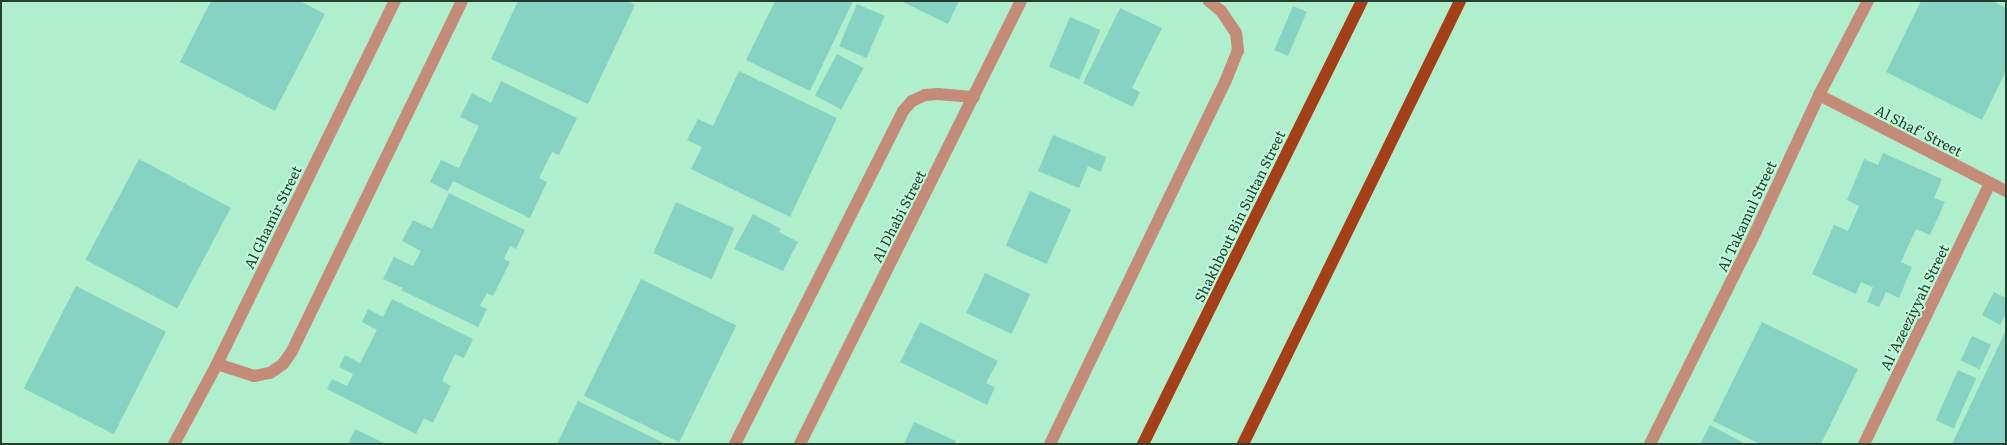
<!DOCTYPE html>
<html>
<head>
<meta charset="utf-8">
<style>
	body { margin:0 }
	#map { position:relative; width:2007px; height:445px; overflow:hidden; background:#b0efcc; font-family:Literata,serif }
	div>[style] { position:absolute }
	.building>* { inset:0; background:#86d3c3; transform-origin:0 0 }
	.service>* { height:12px; margin:-6px; padding:0 6px; transform-origin:6px; border-radius:6px; background:#c48b78 }
	.minor>* { height:12px; margin:-6px; padding:0 6px; transform-origin:6px; border-radius:6px; background:#c48b78 }
	.primary>* { height:12px; margin:-6px; padding:0 6px; transform-origin:6px; border-radius:6px; background:#a43f17 }
	span { translate:-50% -50%; white-space:nowrap; text-align:center; line-height:1.15; -webkit-text-stroke:4px #bdfcd9; paint-order:stroke }
	.street-label { font-size:14px; color:#253e30 }
	.frame { position:absolute; inset:0; border:2px solid #253e30; pointer-events:none }
</style>
</head>
<body>
<div id="map">
	<div class="building">
		<i style="clip-path:polygon(211px 1px,300px 1px,325px 14px,275px 111px,180px 62px)"></i>
		<i style="clip-path:polygon(518px 1px,628px 1px,635px 5px,588px 104px,491px 59px)"></i>
		<i style="clip-path:polygon(775px 1px,853px 1px,810px 91px,746px 60px)"></i>
		<i style="clip-path:polygon(901px 1px,959px 1px,948px 24px)"></i>
		<i style="clip-path:polygon(1921px 1px,1992px 1px,2006px 8px,2006px 71px,1982px 120px,1886px 72px)"></i>
		<i style="left:857px;top:4px;width:30px;height:46px;rotate:23deg"></i>
		<i style="left:1293px;top:6px;width:15px;height:48px;rotate:23deg"></i>
		<i style="clip-path:polygon(1120px 8px,1162px 28px,1132px 88px,1140px 92px,1133px 107px,1083px 83px)"></i>
		<i style="left:1070px;top:17px;width:33px;height:54px;rotate:23deg"></i>
		<i style="left:837px;top:54px;width:30px;height:47px;rotate:28deg"></i>
		<i style="clip-path:polygon(739px 71px,837px 118px,790px 217px,691px 169px,702px 147px,687px 140px,698px 119px,713px 126px)"></i>
		<i style="clip-path:polygon(501px 81px,577px 118px,559px 155px,552px 152px,539px 178px,547px 182px,530px 218px,453px 181px,448px 191px,430px 182px,441px 160px,459px 168px,479px 126px,460px 117px,472px 93px,491px 103px)"></i>
		<i style="clip-path:polygon(1053px 135px,1106px 157px,1101px 172px,1088px 166px,1079px 188px,1038px 171px)"></i>
		<i style="clip-path:polygon(1883px 153px,1942px 179px,1934px 198px,1945px 202px,1930px 235px,1916px 229px,1901px 262px,1912px 267px,1899px 298px,1886px 292px,1879px 307px,1867px 302px,1873px 287px,1861px 282px,1856px 294px,1812px 274px,1834px 225px,1848px 231px,1859px 206px,1847px 200px,1864px 159px,1878px 165px)"></i>
		<i style="left:139px;top:159px;width:104px;height:114px;rotate:28deg"></i>
		<i style="left:1030px;top:191px;width:45px;height:60px;rotate:24deg"></i>
		<i style="clip-path:polygon(449px 193px,525px 230px,516px 249px,510px 246px,504px 259px,510px 262px,493px 296px,487px 293px,480px 306px,487px 309px,478px 327px,401px 290px,403px 288px,383px 279px,394px 257px,413px 266px,421px 251px,402px 241px,413px 220px,432px 229px)"></i>
		<i style="left:676px;top:202px;width:64px;height:56px;rotate:24deg"></i>
		<i style="clip-path:polygon(753px 214px,781px 229px,779px 232px,798px 242px,783px 271px,734px 249px)"></i>
		<i style="left:985px;top:273px;width:50px;height:44px;rotate:25deg"></i>
		<i style="left:641px;top:279px;width:106px;height:130px;rotate:26deg"></i>
		<i style="left:76px;top:286px;width:101px;height:115px;rotate:27deg"></i>
		<i style="clip-path:polygon(1994px 292px,2006px 298px,2006px 314px,2000px 325px,1982px 315px)"></i>
		<i style="clip-path:polygon(392px 299px,473px 339px,464px 358px,455px 354px,442px 381px,451px 386px,433px 423px,424px 418px,416px 434px,327px 389px,332px 379px,347px 386px,353px 374px,339px 367px,345px 355px,360px 363px,377px 330px,362px 322px,368px 309px,383px 317px)"></i>
		<i style="clip-path:polygon(920px 322px,998px 361px,986px 383px,995px 387px,987px 405px,900px 362px)"></i>
		<i style="clip-path:polygon(1762px 322px,1858px 369px,1821px 444px,1760px 444px,1713px 421px)"></i>
		<i style="clip-path:polygon(2006px 330px,2006px 444px,1952px 444px)"></i>
		<i style="left:1972px;top:336px;width:21px;height:27px;rotate:25deg"></i>
		<i style="left:1958px;top:370px;width:20px;height:55px;rotate:24deg"></i>
		<i style="clip-path:polygon(578px 401px,666px 444px,557px 444px)"></i>
		<i style="clip-path:polygon(914px 422px,956px 441px,954px 444px,904px 444px)"></i>
		<i style="clip-path:polygon(1710px 425px,1746px 444px,1700px 444px)"></i>
		<i style="clip-path:polygon(355px 429px,386px 444px,348px 444px)"></i>
	</div>
	<div class="service">
		<i style="left:217px;top:364px;width:39px;rotate:18deg"></i>
		<i style="left:254px;top:376px;width:16px;rotate:-11deg"></i>
		<i style="left:270px;top:373px;width:16px;rotate:-35deg"></i>
		<i style="left:283px;top:364px;width:16px;rotate:-55deg"></i>
		<i style="left:292px;top:351px;width:389px;rotate:-64.1deg"></i>
		<i style="left:735px;top:444px;width:373px;rotate:-63.2deg"></i>
		<i style="left:903px;top:111px;width:13px;rotate:-48deg"></i>
		<i style="left:912px;top:101px;width:14px;rotate:-25deg"></i>
		<i style="left:925px;top:95px;width:13px;rotate:-4deg"></i>
		<i style="left:938px;top:94px;width:36px;rotate:5deg"></i>
		<i style="left:1050px;top:444px;width:404px;rotate:-64.2deg"></i>
		<i style="left:1226px;top:80px;width:31px;rotate:-68deg"></i>
		<i style="left:1238px;top:51px;width:18px;rotate:-96deg"></i>
		<i style="left:1236px;top:33px;width:27px;rotate:-124deg"></i>
		<i style="left:1221px;top:11px;width:16px;rotate:-140deg"></i>
	</div>
	<div class="minor">
		<i style="left:1819px;top:95px;width:210px;rotate:27.2deg"></i>
		<i style="left:174px;top:444px;width:91px;rotate:-61.7deg"></i>
		<i style="left:217px;top:364px;width:404px;rotate:-63.9deg"></i>
		<i style="left:800px;top:444px;width:495px;rotate:-63.5deg"></i>
		<i style="left:1650px;top:444px;width:238px;rotate:-63.5deg"></i>
		<i style="left:1756px;top:231px;width:150px;rotate:-65.1deg"></i>
		<i style="left:1819px;top:95px;width:106px;rotate:-62.5deg"></i>
		<i style="left:1864px;top:444px;width:290px;rotate:-64.2deg"></i>
	</div>
	<div class="primary">
		<i style="left:1143px;top:444px;width:494px;rotate:-63.7deg"></i>
		<i style="left:1243px;top:444px;width:493px;rotate:-63.9deg"></i>
	</div>
	<div class="street-label">
		<span style="left:1919px;top:130px;rotate:27deg">Al Shaf' Street</span>
		<span style="left:898px;top:216px;rotate:-63deg">Al Dhabi Street</span>
		<span style="left:1239px;top:216px;rotate:-64deg">Shakhbout Bin Sultan Street</span>
		<span style="left:1746px;top:216px;rotate:-65deg">Al Takamul Street</span>
		<span style="left:272px;top:217px;rotate:-64deg">Al Ghamir Street</span>
		<span style="left:1914px;top:307px;rotate:-64deg">Al 'Azeeziyyah Street</span>
	</div>
	<div class="frame"></div>
</div>
</body>
</html>
